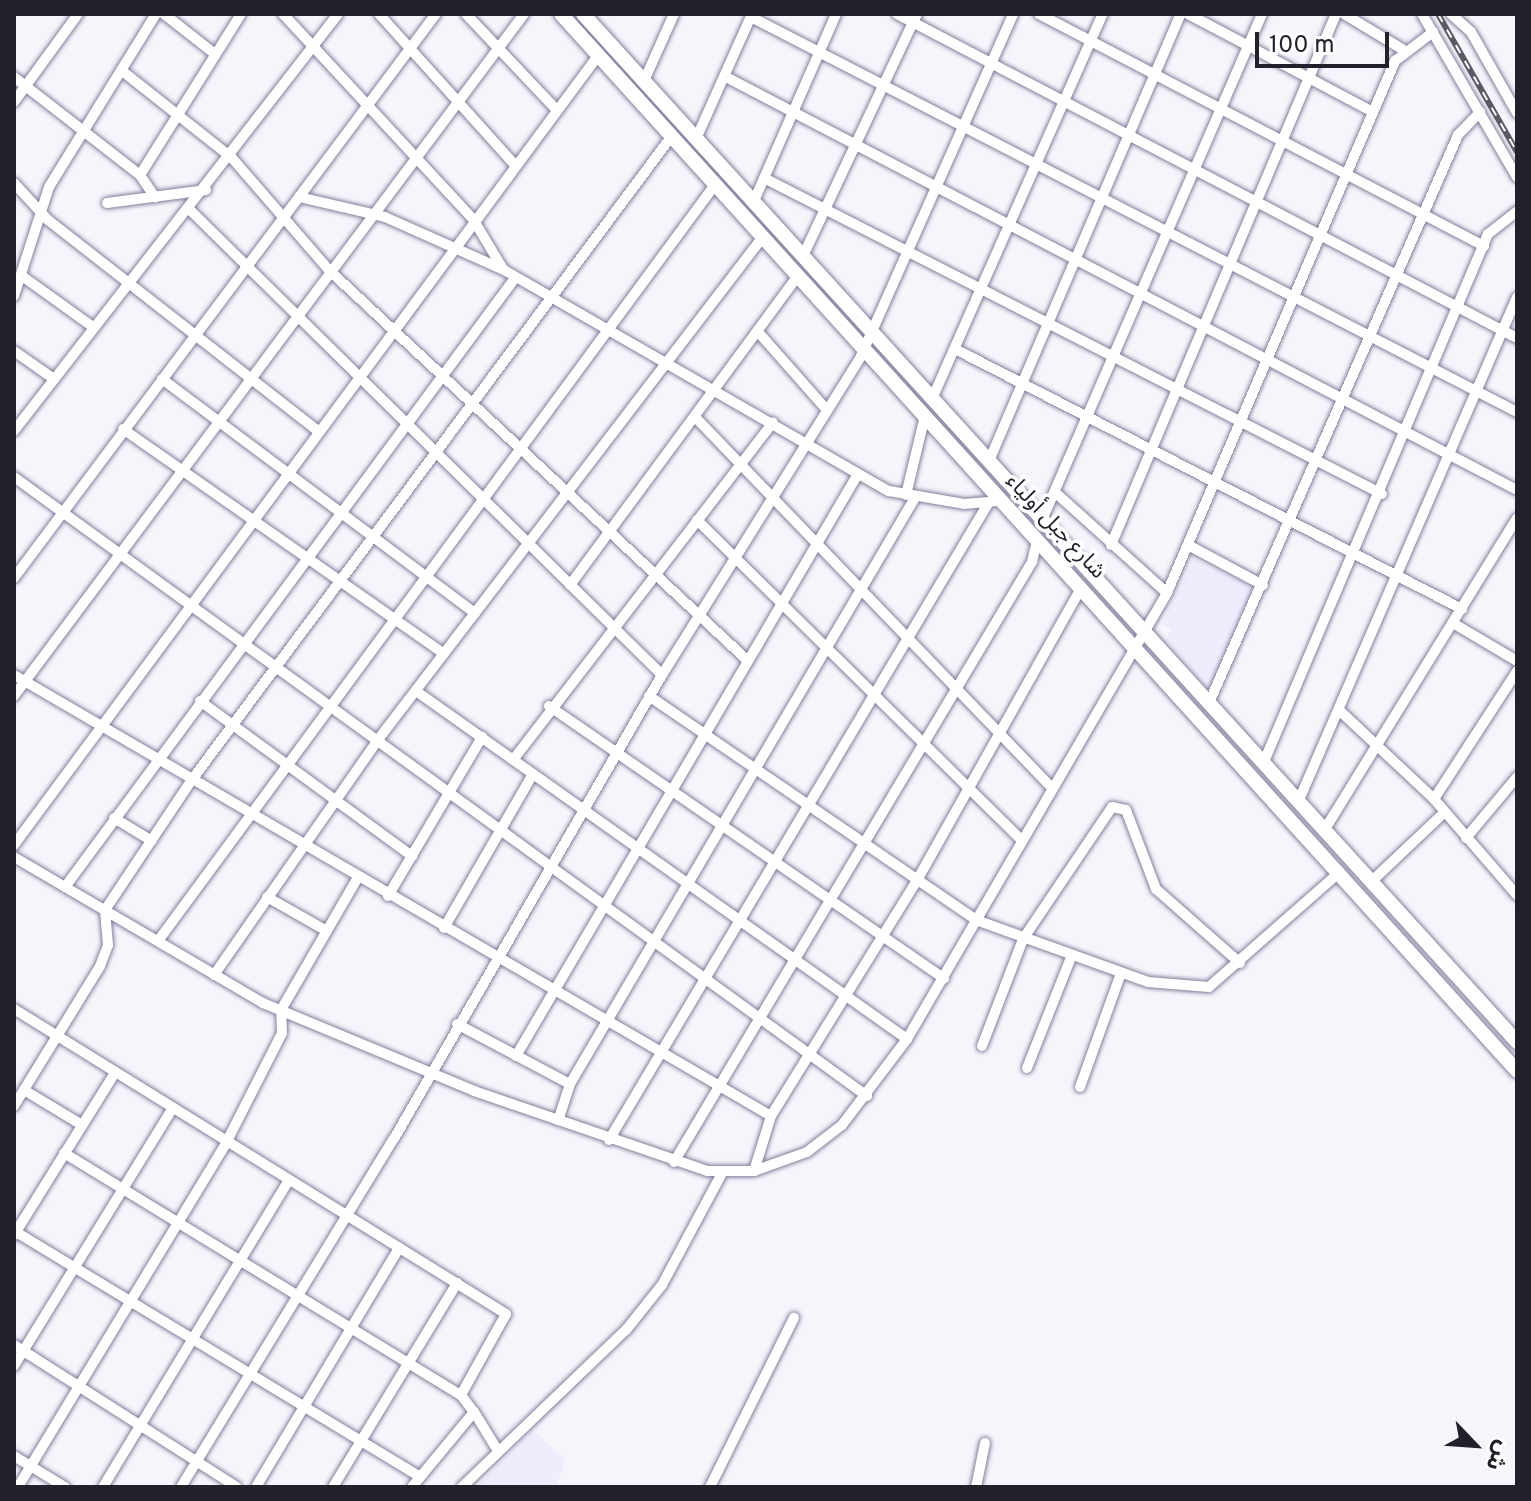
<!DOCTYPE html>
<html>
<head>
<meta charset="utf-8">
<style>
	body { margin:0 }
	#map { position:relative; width:1531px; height:1501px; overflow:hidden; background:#f6f5fc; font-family:Overpass,"Noto Sans Arabic",sans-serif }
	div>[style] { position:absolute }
	.built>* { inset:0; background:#eeedfd }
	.roads { filter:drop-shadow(0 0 2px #827f9c) drop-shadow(0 0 2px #827f9c) }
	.minor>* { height:10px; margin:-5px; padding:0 5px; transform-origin:5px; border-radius:5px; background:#fff }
	.major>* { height:14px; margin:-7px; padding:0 7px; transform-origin:7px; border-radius:7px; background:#fff }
	.rail>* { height:6px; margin-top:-3px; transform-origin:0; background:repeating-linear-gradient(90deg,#fff 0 9px,#5b5a64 0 18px); box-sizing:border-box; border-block:2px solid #5b5a64 }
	span { translate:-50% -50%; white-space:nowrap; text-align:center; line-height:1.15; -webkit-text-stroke:7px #fff; paint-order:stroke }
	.street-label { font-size:22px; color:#21202b }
	.frame { position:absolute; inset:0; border:16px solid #21202b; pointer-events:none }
	.north { position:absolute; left:1435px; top:1405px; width:80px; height:80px; -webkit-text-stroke:6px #fff; paint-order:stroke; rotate:115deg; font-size:22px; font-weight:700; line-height:32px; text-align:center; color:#21202b }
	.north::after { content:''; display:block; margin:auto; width:28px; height:36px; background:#21202b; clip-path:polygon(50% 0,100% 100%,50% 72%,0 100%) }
	.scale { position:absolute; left:1255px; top:32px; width:134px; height:36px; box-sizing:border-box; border:4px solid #21202b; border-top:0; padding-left:10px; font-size:24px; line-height:28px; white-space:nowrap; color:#21202b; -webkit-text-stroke:6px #fff; paint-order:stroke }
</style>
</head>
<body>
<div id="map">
	<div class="built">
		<i style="clip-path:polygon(1192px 558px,1256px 587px,1209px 689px,1166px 640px,1171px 629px,1162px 624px)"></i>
		<i style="clip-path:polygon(533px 1430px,566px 1460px,556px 1487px,476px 1487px)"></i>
	</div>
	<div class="roads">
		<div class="minor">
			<i style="left:164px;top:14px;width:65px;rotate:38.1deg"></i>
			<i style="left:283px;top:14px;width:280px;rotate:47.2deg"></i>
			<i style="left:473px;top:219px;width:58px;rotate:59deg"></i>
			<i style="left:379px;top:14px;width:202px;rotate:48deg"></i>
			<i style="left:466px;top:14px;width:129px;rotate:46.6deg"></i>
			<i style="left:897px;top:14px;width:700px;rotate:27.59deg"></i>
			<i style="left:1039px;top:14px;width:502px;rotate:27.54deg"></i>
			<i style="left:1188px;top:14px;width:209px;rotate:27.9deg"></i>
			<i style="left:1344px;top:14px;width:68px;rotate:31.1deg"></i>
			<i style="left:1422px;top:14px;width:189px;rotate:59.8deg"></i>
			<i style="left:1451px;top:14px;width:27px;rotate:42deg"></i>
			<i style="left:1471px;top:32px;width:93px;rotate:60.4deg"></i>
			<i style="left:751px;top:17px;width:862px;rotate:27.28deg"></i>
			<i style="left:121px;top:70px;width:142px;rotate:38.4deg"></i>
			<i style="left:232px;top:158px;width:150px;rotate:49.1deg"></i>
			<i style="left:330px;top:271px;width:570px;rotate:43.01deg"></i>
			<i style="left:14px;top:77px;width:160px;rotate:37.9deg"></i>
			<i style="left:140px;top:175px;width:27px;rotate:56deg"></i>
			<i style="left:726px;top:77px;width:892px;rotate:27.57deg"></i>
			<i style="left:644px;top:81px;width:73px;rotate:-65.9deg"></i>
			<i style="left:14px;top:102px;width:109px;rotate:-54deg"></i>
			<i style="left:696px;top:139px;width:137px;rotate:-65.9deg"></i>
			<i style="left:140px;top:175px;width:190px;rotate:-57.9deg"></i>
			<i style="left:764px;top:178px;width:694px;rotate:27.08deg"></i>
			<i style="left:14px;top:183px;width:50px;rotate:47.4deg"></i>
			<i style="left:48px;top:220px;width:341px;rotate:38deg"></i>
			<i style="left:299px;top:197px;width:88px;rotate:13.1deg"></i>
			<i style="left:385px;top:217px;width:130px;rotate:24deg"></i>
			<i style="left:504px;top:270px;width:444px;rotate:29.9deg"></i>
			<i style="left:889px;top:491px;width:76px;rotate:9.8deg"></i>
			<i style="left:964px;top:504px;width:36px;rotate:-5deg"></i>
			<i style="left:754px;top:201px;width:204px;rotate:-66.3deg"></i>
			<i style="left:107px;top:203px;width:100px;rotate:-7.5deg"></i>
			<i style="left:188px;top:208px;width:665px;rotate:44.57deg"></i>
			<i style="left:803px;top:256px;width:268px;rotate:-64.8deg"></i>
			<i style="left:22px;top:276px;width:87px;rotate:35.7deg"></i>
			<i style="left:14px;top:296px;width:114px;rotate:-72.2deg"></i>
			<i style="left:49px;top:187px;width:203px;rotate:-58.3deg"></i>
			<i style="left:759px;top:333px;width:103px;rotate:48.6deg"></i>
			<i style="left:955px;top:349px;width:570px;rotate:27.15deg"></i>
			<i style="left:14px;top:351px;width:49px;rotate:35deg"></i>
			<i style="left:162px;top:379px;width:391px;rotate:36.8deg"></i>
			<i style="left:932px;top:399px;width:421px;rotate:-66.1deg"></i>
			<i style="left:696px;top:418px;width:513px;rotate:46.1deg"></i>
			<i style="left:123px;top:429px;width:391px;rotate:35deg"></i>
			<i style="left:14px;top:431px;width:528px;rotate:-52.15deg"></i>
			<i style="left:989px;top:461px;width:486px;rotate:-66.8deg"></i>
			<i style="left:14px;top:477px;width:1054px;rotate:35.97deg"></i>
			<i style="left:1057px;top:494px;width:148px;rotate:42deg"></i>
			<i style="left:906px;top:495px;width:77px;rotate:-76.5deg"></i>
			<i style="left:697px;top:520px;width:457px;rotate:44.6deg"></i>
			<i style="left:1042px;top:520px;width:552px;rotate:-66.5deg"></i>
			<i style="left:1111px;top:545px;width:577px;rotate:-67.04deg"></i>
			<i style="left:1188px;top:545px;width:85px;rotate:28.1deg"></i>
			<i style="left:14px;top:578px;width:704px;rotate:-53.2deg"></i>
			<i style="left:570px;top:585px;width:381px;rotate:-53.6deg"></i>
			<i style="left:1453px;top:623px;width:74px;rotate:30.7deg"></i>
			<i style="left:14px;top:675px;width:876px;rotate:30.22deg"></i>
			<i style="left:416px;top:691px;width:602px;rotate:35.33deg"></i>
			<i style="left:14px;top:696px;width:852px;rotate:-53.21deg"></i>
			<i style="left:649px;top:696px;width:396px;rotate:34.4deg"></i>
			<i style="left:976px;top:920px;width:183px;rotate:19.8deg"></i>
			<i style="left:1148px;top:982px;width:61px;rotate:4.7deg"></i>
			<i style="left:1209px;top:987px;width:174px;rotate:-41.3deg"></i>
			<i style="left:200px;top:701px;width:263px;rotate:36.2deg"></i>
			<i style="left:1209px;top:703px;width:620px;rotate:-66.33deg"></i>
			<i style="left:1458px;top:135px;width:32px;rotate:-46deg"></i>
			<i style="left:549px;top:706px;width:480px;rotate:34.6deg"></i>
			<i style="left:1339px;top:710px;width:130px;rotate:43.1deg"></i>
			<i style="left:1434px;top:799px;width:127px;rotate:49.2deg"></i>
			<i style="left:513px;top:760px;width:426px;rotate:-52.4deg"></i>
			<i style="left:1263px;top:764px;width:576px;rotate:-67deg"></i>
			<i style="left:1488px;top:234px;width:37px;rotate:-38deg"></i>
			<i style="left:1434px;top:799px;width:153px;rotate:-57deg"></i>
			<i style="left:1299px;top:800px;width:548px;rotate:-66.57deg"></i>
			<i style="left:114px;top:818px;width:44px;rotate:31.2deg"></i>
			<i style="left:1325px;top:829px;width:365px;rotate:-58.3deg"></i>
			<i style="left:1466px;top:838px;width:80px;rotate:-50.1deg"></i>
			<i style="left:14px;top:845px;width:980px;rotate:-53.5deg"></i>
			<i style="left:14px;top:857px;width:289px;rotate:30.4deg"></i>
			<i style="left:263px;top:1003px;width:229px;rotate:22.6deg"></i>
			<i style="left:474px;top:1091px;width:246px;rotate:18.9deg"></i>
			<i style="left:707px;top:1171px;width:47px"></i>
			<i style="left:754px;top:1171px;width:56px;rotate:-19.7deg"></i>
			<i style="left:807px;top:1152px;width:44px;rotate:-37.6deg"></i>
			<i style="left:842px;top:1125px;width:108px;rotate:-52.9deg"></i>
			<i style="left:907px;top:1039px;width:516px;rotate:-59.76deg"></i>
			<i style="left:1167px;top:593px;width:579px;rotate:-66.8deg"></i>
			<i style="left:1395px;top:61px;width:48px;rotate:-37.3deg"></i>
			<i style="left:1373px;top:880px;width:99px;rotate:-43.4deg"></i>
			<i style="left:65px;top:887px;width:757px;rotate:-53.54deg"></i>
			<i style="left:388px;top:896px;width:185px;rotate:-59.4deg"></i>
			<i style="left:267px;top:897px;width:64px;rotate:29.7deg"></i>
			<i style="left:444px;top:928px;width:178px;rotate:-60deg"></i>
			<i style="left:158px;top:941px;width:938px;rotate:-53.63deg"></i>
			<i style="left:214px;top:975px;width:285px;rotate:-55.1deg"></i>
			<i style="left:377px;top:741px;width:633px;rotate:-52.57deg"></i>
			<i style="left:14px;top:1009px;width:579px;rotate:31.8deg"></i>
			<i style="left:506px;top:1314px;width:93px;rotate:119.1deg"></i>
			<i style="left:461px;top:1395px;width:21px;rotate:53deg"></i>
			<i style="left:474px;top:1412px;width:97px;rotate:129.6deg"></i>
			<i style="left:457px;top:1024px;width:128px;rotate:28deg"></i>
			<i style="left:570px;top:1084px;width:38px;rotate:108deg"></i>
			<i style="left:982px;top:1046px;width:115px;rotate:-69deg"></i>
			<i style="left:1023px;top:939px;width:159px;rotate:-56deg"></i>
			<i style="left:1112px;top:807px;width:14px;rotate:12deg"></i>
			<i style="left:1126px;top:810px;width:85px;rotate:69.2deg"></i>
			<i style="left:1156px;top:889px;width:112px;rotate:41.4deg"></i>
			<i style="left:516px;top:1056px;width:675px;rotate:-59.56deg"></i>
			<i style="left:1027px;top:1068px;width:122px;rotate:-68.3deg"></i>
			<i style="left:570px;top:1084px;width:682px;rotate:-59.53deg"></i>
			<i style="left:1080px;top:1087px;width:121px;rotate:-70.2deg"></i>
			<i style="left:24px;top:1090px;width:68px;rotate:31.1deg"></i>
			<i style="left:14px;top:1106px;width:164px;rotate:-58.4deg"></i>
			<i style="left:100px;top:966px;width:22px;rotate:-69deg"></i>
			<i style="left:108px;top:945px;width:35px;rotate:-95deg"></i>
			<i style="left:105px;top:910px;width:155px;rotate:-56.3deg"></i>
			<i style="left:191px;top:781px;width:803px;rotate:-53.3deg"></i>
			<i style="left:609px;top:1140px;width:743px;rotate:-59.22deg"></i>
			<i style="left:64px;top:1153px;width:465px;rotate:31.4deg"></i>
			<i style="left:674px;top:1162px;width:699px;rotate:-59.18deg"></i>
			<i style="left:1032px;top:562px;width:22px;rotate:-77deg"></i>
			<i style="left:754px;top:1171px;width:58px;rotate:-72.8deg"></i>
			<i style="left:771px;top:1116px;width:273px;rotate:-58.2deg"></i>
			<i style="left:915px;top:884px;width:339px;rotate:-60.7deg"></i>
			<i style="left:16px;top:1232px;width:469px;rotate:31.2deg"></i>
			<i style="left:14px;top:1235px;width:191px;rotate:-58.1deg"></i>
			<i style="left:14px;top:1345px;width:264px;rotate:32.5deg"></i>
			<i style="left:14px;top:1366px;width:302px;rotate:-58.4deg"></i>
			<i style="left:474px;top:1412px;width:46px;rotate:58.4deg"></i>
			<i style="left:14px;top:1456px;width:60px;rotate:31.3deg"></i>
			<i style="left:18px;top:1487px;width:402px;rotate:-58.8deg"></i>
			<i style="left:226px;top:1143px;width:123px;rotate:-63deg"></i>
			<i style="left:282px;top:1033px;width:23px;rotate:-92deg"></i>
			<i style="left:281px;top:1010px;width:154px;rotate:-59.9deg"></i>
			<i style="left:103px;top:1487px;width:358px;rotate:-58.8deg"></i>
			<i style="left:181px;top:1487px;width:410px;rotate:-58.6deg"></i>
			<i style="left:395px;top:1137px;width:534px;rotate:-59.98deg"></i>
			<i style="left:662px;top:675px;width:376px;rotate:-58deg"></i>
			<i style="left:861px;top:356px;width:374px;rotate:-66deg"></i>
			<i style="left:256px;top:1487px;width:279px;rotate:-59.1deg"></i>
			<i style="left:333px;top:1487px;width:239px;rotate:-58.7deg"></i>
			<i style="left:462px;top:1487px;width:227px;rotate:-43.8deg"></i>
			<i style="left:626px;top:1330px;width:58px;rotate:-51.3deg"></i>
			<i style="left:662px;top:1285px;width:127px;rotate:-61.8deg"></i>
			<i style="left:710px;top:1487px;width:189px;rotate:-63.6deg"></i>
			<i style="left:976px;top:1487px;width:45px;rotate:-78.4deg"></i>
		</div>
		<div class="major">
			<i style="left:561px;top:14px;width:1425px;rotate:47.87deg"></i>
			<i style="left:583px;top:14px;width:1389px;rotate:47.74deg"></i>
		</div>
	</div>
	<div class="rail">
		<i style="left:1438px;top:14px;width:159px;rotate:60.2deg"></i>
	</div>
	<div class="street-label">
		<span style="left:1055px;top:527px;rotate:47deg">شارع جبل أولياء</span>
	</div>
	<div class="frame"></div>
	<div class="north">ش</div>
	<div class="scale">100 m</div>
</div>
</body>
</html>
